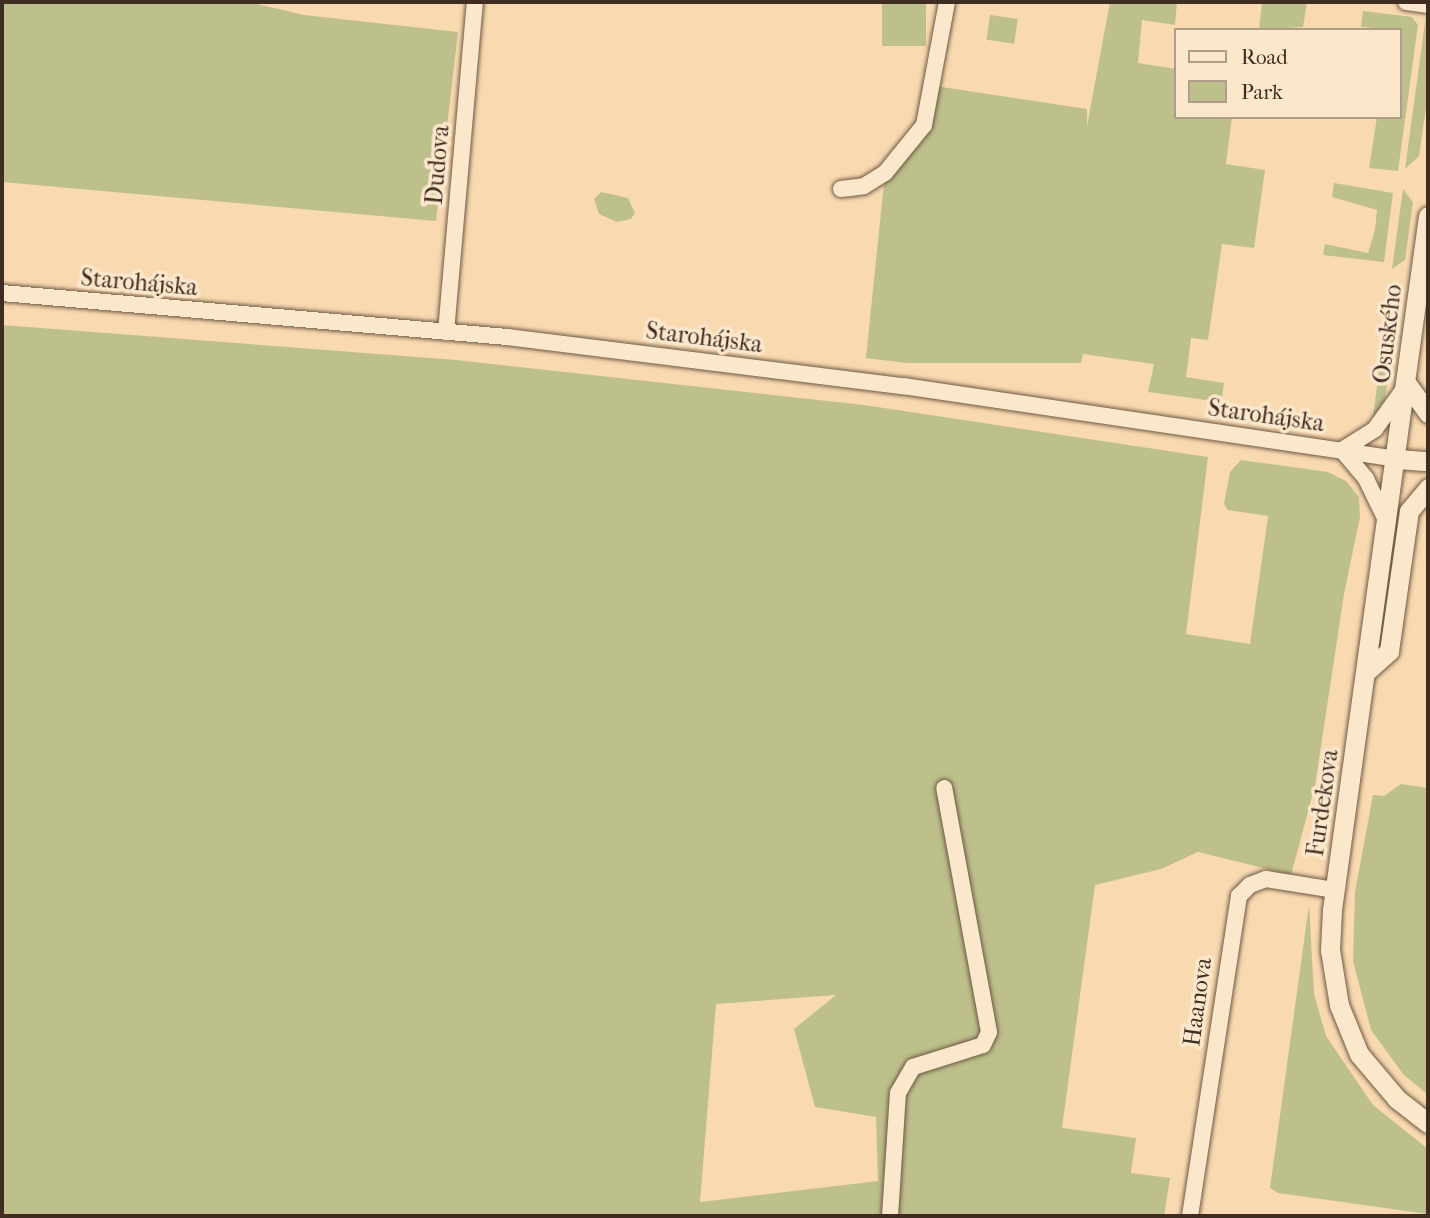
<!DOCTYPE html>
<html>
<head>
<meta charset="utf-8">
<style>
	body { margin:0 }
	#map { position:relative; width:1430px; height:1218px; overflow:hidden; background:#f9dab0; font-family:"IM FELL French Canon",serif }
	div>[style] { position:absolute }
	.green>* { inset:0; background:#bdc08b; transform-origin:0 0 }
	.roads { filter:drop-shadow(0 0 2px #6e5845) drop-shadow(0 0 2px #6e5845) }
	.minor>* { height:16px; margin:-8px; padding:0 8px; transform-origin:8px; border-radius:8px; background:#fbe7cc }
	.tertiary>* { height:19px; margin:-9.5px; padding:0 9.5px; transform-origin:9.5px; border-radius:9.5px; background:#fbe7cc }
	span { translate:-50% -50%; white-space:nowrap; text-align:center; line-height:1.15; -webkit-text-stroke:7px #fbe7cc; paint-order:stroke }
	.street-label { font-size:24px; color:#3f2d21 }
	.frame { position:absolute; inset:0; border:4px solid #3f2d21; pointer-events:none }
	.legend { position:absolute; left:1174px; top:28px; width:228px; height:91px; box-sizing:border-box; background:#fbe7cc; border:2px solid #b09d88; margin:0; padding:9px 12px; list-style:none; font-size:21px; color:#3f2d21 }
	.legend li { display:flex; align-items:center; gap:14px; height:35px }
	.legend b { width:35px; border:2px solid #b09d88 }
</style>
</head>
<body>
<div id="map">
	<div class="green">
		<i style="clip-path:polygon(2px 2px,249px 2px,304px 15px,458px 32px,436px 221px,2px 182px)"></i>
		<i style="left:882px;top:2px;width:44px;height:44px"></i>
		<i style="clip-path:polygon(1110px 2px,1177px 2px,1175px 25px,1142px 20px,1138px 63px,1176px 69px,1176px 117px,1232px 117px,1226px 164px,1265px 170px,1254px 248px,1222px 244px,1208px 340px,1191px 338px,1186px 377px,1224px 383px,1221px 402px,1148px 392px,1154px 364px,1083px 354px,1081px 363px,907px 363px,866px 358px,885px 173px,924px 125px,935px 86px,1087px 109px,1087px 126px)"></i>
		<i style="clip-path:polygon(1262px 2px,1307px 2px,1303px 27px,1259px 30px)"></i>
		<i style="clip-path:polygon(1363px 11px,1412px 17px,1418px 25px,1398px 171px,1369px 168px,1377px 117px,1400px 117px,1400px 30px,1361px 27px)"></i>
		<i style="left:990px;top:15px;width:28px;height:25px;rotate:8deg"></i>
		<i style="clip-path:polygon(1426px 15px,1428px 94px,1419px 156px,1405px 169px)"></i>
		<i style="clip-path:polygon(1334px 183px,1393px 193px,1384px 262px,1323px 255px,1325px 244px,1368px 253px,1375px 230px,1377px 210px,1332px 197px)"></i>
		<i style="clip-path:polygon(1403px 189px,1413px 202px,1405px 260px,1392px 269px)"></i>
		<i style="clip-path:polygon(601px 192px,628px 198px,635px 213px,631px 219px,617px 222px,599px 214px,594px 199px)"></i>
		<i style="clip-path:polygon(1389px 287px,1396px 294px,1398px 308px,1385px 399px,1373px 418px)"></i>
		<i style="clip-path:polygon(evenodd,2px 325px,456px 360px,864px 405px,1208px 457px,1186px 634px,1250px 644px,1268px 516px,1228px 510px,1224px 504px,1230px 472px,1241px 460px,1328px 472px,1346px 481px,1359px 497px,1360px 517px,1344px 594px,1315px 786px,1291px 875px,1198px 852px,1161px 869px,1095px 885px,1062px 1128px,1136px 1138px,1131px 1173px,1170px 1178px,1164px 1216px,2px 1216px,2px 325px,836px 995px,794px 1029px,815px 1107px,876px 1117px,878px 1181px,700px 1202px,716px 1004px,836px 995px)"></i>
		<i style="clip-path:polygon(1401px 784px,1428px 788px,1428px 1095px,1403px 1074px,1371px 1030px,1353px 961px,1355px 892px,1373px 795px,1384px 796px)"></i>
		<i style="clip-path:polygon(1309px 905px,1314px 994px,1326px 1036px,1373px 1105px,1428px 1149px,1428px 1214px,1278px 1193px,1270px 1188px)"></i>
	</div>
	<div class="roads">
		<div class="minor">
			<i style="left:1406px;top:2px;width:22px;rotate:8deg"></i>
			<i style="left:841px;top:189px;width:23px;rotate:-7deg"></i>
			<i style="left:864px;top:186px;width:25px;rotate:-32deg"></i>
			<i style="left:885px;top:173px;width:62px;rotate:-50.9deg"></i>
			<i style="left:924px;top:125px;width:125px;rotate:-79.4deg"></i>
			<i style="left:2px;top:293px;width:507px;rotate:4.98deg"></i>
			<i style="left:507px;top:337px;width:399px;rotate:7.1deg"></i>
			<i style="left:903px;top:386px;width:499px;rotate:8.4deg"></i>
			<i style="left:446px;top:332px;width:331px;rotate:-85deg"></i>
			<i style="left:1342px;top:450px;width:39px;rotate:-32deg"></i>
			<i style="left:1375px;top:429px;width:49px;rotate:-54.1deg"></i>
			<i style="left:1342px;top:450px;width:38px;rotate:50deg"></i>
			<i style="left:1366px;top:479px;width:48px;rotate:64deg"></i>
			<i style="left:890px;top:1216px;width:123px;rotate:-86.3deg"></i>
			<i style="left:898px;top:1093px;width:30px;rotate:-60deg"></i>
			<i style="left:913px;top:1067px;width:73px;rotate:-17.4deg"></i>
			<i style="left:983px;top:1045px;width:14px;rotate:-65deg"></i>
			<i style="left:989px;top:1032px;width:248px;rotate:-100.4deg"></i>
			<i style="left:1190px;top:1216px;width:324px;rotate:-81.3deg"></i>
			<i style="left:1239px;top:896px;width:16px;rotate:-45deg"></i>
			<i style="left:1250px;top:885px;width:17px;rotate:-21deg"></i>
			<i style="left:1266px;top:879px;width:70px;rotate:9.1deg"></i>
		</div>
		<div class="tertiary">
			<i style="left:1428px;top:216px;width:701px;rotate:97.88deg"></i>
			<i style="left:1332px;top:910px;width:40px;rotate:92.9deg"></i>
			<i style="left:1330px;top:950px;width:56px;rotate:80.7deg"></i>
			<i style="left:1339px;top:1005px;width:53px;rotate:67.8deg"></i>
			<i style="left:1359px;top:1054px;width:59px;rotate:49.8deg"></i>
			<i style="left:1397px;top:1099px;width:39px;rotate:38deg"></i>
			<i style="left:1407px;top:384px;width:36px;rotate:54deg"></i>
			<i style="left:1397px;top:459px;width:31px;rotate:4deg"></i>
			<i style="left:1367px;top:671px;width:30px;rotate:-42deg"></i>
			<i style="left:1389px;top:651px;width:141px;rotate:-81.9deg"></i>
			<i style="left:1409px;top:511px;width:30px;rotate:-50deg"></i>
		</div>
	</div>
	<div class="street-label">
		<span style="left:438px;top:165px;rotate:-85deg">Dudova</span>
		<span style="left:139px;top:283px;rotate:5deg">Starohájska</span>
		<span style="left:1388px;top:334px;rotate:-83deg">Osuského</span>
		<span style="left:704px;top:338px;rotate:7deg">Starohájska</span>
		<span style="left:1266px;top:416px;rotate:8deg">Starohájska</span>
		<span style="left:1323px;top:803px;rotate:-82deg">Furdekova</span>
		<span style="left:1198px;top:1002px;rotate:-82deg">Haanova</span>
	</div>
	<div class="frame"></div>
	<ul class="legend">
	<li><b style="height:9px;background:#fbe7cc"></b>Road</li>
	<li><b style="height:19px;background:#bdc08b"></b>Park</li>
	</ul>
</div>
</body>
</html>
